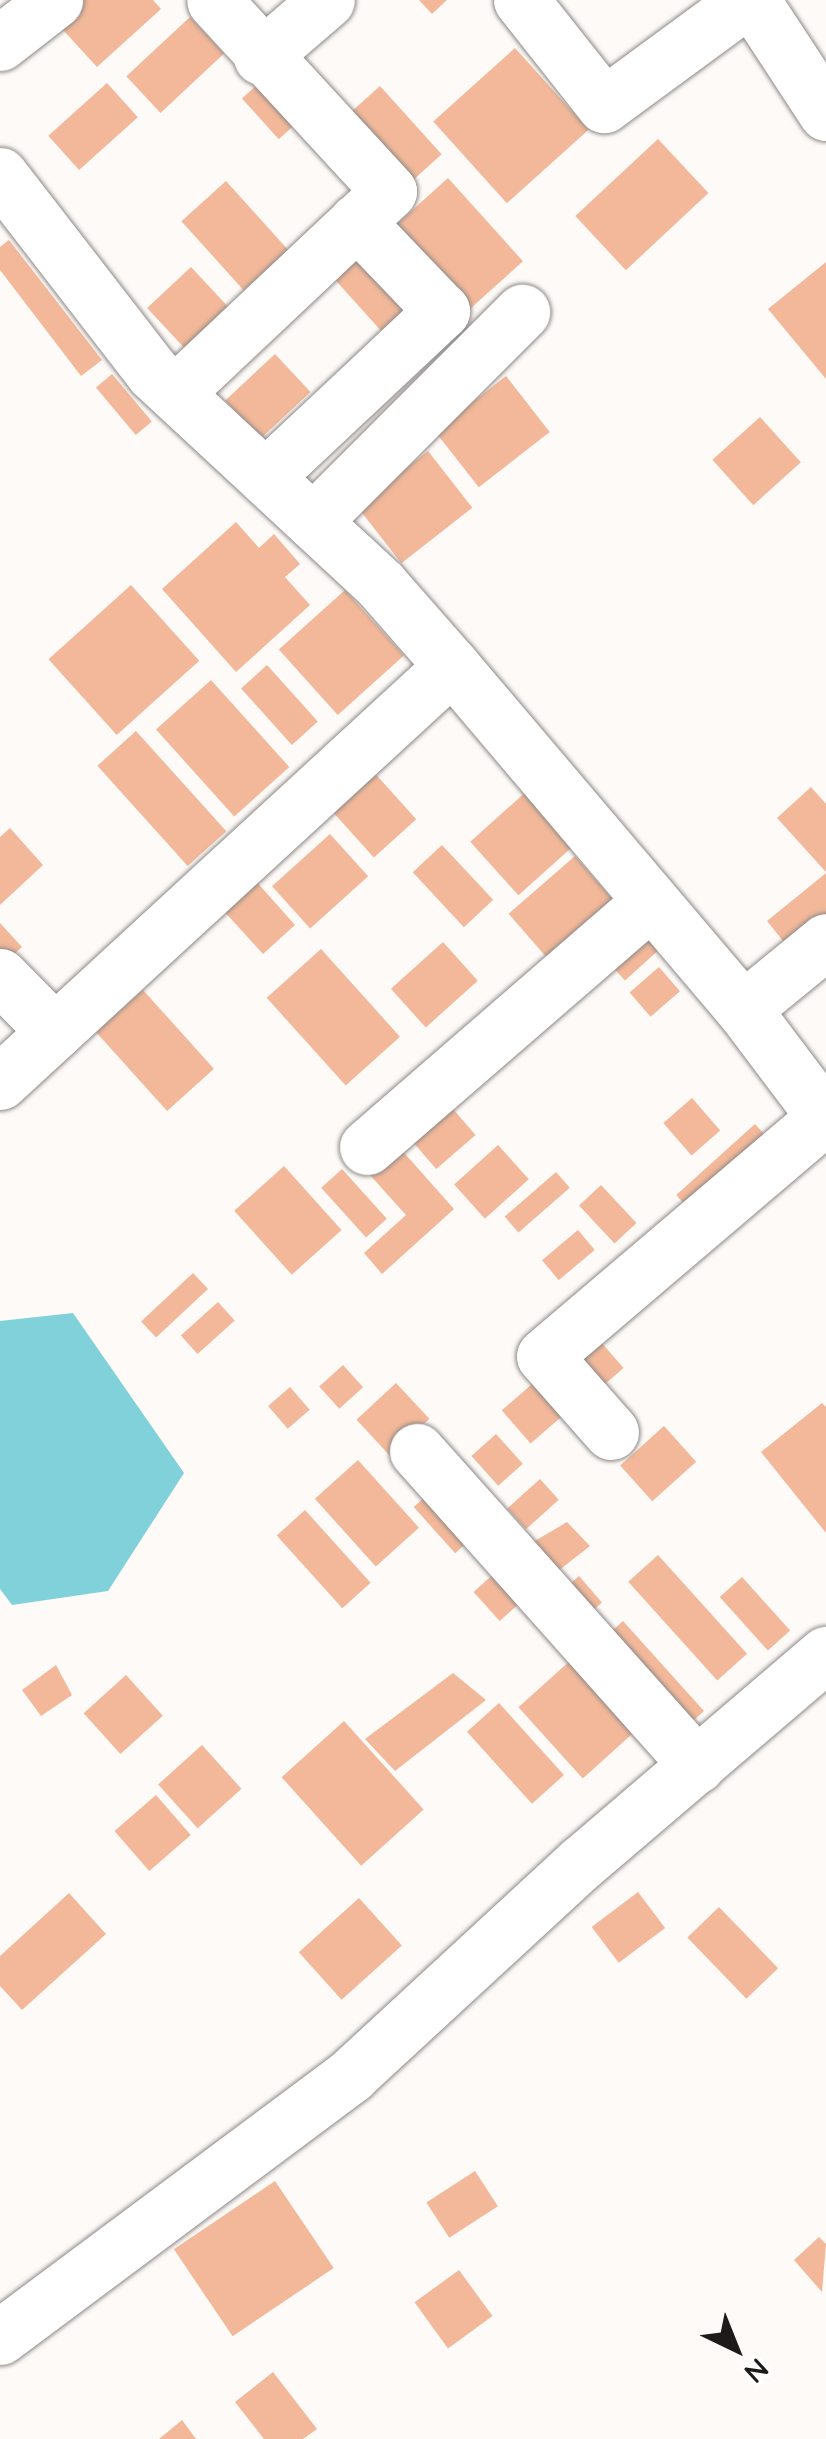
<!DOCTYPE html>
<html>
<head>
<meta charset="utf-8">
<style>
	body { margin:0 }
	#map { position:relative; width:826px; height:2439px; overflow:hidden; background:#fefaf7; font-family:Quicksand,sans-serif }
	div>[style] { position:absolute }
	.water>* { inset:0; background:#81d1da }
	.building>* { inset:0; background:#f2b899; transform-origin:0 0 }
	.roads { filter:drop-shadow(0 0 2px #8c8887) drop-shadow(0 0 2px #8c8887) }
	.minor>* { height:55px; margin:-27.5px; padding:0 27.5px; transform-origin:27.5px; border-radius:27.5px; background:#fff }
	span { translate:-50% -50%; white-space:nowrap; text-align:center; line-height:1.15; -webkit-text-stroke:9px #fff; paint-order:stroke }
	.north { position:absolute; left:686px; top:2299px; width:100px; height:100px; -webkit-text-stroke:8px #fff; paint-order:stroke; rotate:137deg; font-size:28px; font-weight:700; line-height:40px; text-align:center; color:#1c1b1a }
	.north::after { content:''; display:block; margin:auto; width:35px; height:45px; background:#1c1b1a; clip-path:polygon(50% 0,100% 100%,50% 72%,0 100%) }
</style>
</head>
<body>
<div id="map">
	<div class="water">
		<i style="clip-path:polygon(73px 1313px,184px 1473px,108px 1591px,12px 1605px,0 1589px,0 1321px)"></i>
	</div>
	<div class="building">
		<i style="clip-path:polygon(74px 0,153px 0,161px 9px,97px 67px,53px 19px)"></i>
		<i style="clip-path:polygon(419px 0,447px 0,432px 14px)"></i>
		<i style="left:190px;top:17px;width:50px;height:87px;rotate:47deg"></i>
		<i style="left:515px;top:48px;width:110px;height:110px;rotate:48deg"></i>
		<i style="left:107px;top:83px;width:46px;height:79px;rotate:48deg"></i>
		<i style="left:259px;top:83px;width:55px;height:23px;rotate:48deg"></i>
		<i style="left:380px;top:86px;width:92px;height:42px;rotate:48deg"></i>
		<i style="left:658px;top:139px;width:74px;height:113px;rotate:47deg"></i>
		<i style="left:448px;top:178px;width:112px;height:83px;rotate:48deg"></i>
		<i style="left:226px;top:181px;width:93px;height:60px;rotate:48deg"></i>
		<i style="clip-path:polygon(9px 240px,102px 360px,81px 376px,0 270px,0 247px)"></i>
		<i style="left:368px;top:246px;width:74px;height:47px;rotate:48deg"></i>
		<i style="clip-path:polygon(826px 262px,826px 379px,768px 309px)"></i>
		<i style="left:191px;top:267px;width:69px;height:60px;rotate:47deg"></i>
		<i style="left:275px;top:354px;width:52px;height:68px;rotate:47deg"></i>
		<i style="left:112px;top:374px;width:62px;height:21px;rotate:50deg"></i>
		<i style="left:506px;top:376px;width:71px;height:90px;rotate:52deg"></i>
		<i style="left:760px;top:417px;width:61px;height:64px;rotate:48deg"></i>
		<i style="left:428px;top:451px;width:72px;height:90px;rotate:52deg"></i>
		<i style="clip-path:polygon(236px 522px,259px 548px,274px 534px,300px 564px,285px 577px,310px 605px,236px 672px,162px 589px)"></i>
		<i style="left:131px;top:585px;width:102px;height:111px;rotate:48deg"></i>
		<i style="left:345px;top:590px;width:88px;height:89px;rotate:48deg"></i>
		<i style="left:267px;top:665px;width:76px;height:35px;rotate:48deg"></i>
		<i style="left:211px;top:680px;width:117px;height:74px;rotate:48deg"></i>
		<i style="left:136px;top:731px;width:135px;height:52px;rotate:48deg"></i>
		<i style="left:352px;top:748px;width:96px;height:57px;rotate:48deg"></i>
		<i style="clip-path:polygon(811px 787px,826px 804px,826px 872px,777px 818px)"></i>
		<i style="left:529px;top:789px;width:72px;height:79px;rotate:48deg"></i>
		<i style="clip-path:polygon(10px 828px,43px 865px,0 905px,0 837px)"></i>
		<i style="left:330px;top:834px;width:57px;height:78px;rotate:48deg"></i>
		<i style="left:442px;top:845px;width:75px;height:40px;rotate:47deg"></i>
		<i style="left:575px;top:856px;width:80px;height:88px;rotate:49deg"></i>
		<i style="clip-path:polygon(826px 873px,826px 965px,811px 976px,767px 921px)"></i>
		<i style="clip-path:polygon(191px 875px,253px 878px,295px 925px,263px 954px)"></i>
		<i style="left:636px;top:918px;width:39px;height:50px;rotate:48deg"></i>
		<i style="clip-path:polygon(0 923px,22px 947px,0 967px)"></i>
		<i style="left:443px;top:942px;width:52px;height:70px;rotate:48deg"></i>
		<i style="left:321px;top:949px;width:118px;height:73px;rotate:48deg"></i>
		<i style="left:659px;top:967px;width:32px;height:39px;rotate:49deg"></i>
		<i style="left:143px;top:990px;width:106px;height:63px;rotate:48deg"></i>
		<i style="left:692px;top:1098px;width:43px;height:38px;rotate:49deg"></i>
		<i style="left:446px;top:1101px;width:45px;height:52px;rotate:49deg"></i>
		<i style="left:755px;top:1124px;width:42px;height:106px;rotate:48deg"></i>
		<i style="left:498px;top:1145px;width:46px;height:59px;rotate:48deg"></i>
		<i style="clip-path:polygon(399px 1147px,454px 1209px,382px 1274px,364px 1253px,406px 1215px,369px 1174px)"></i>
		<i style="left:284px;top:1166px;width:86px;height:67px;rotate:48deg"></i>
		<i style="left:342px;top:1169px;width:67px;height:28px;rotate:48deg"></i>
		<i style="left:556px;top:1172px;width:21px;height:68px;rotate:49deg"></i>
		<i style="left:601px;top:1185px;width:52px;height:30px;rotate:47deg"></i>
		<i style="left:578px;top:1230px;width:26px;height:47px;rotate:50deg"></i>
		<i style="left:193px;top:1273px;width:22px;height:71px;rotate:47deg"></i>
		<i style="left:218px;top:1302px;width:25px;height:50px;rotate:48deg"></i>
		<i style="left:594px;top:1334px;width:45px;height:43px;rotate:49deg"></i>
		<i style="left:343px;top:1365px;width:30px;height:32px;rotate:48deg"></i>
		<i style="left:547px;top:1371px;width:44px;height:60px;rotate:49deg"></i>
		<i style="left:396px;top:1383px;width:49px;height:54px;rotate:47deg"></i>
		<i style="left:290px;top:1387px;width:30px;height:29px;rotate:49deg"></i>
		<i style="clip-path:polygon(822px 1403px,826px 1407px,826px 1533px,761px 1452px)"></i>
		<i style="left:664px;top:1426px;width:48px;height:59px;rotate:48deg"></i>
		<i style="left:496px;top:1434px;width:40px;height:33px;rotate:48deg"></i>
		<i style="left:358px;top:1460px;width:91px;height:58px;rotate:48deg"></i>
		<i style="left:540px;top:1479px;width:28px;height:44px;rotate:48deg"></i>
		<i style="left:436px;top:1487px;width:62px;height:30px;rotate:48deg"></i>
		<i style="left:305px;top:1510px;width:98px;height:38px;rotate:48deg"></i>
		<i style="clip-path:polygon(567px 1522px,590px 1546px,535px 1589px,518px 1551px)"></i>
		<i style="left:658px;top:1555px;width:133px;height:40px;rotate:48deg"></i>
		<i style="left:507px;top:1562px;width:39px;height:45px;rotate:48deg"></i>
		<i style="left:579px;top:1576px;width:35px;height:59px;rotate:49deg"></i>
		<i style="left:742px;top:1577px;width:72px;height:30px;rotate:48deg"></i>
		<i style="left:623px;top:1621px;width:121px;height:48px;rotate:48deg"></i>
		<i style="left:572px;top:1659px;width:96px;height:72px;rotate:48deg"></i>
		<i style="clip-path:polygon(56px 1665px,72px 1695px,41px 1716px,22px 1690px)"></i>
		<i style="clip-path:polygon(453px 1673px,486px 1700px,395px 1771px,365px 1739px)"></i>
		<i style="left:126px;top:1675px;width:55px;height:57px;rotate:48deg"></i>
		<i style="left:499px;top:1703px;width:97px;height:43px;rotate:48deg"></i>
		<i style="left:344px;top:1721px;width:119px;height:84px;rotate:48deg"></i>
		<i style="left:202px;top:1745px;width:59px;height:59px;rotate:48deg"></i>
		<i style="left:156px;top:1795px;width:53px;height:55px;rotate:49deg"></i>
		<i style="left:638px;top:1892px;width:45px;height:58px;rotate:53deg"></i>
		<i style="clip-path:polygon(69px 1893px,106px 1934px,22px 2010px,0 1986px,0 1956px)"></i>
		<i style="left:359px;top:1898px;width:64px;height:81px;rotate:48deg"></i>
		<i style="left:719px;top:1907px;width:85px;height:44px;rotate:46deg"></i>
		<i style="left:475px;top:2171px;width:42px;height:58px;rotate:57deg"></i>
		<i style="left:275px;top:2181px;width:105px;height:122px;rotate:56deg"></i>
		<i style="clip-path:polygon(819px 2237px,826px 2244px,822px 2292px,794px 2260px)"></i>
		<i style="left:459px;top:2270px;width:57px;height:55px;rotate:54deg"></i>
		<i style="clip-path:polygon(273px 2372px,317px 2429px,303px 2439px,264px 2439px,235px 2402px)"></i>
		<i style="clip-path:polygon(182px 2420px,196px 2439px,159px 2439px)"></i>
	</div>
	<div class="roads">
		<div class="minor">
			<i style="left:521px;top:0;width:134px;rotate:51.7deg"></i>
			<i style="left:604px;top:105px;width:177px;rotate:-36.3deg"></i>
			<i style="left:752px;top:0;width:135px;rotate:56.8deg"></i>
			<i style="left:0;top:43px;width:70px;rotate:-38deg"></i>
			<i style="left:261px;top:57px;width:87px;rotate:-40.8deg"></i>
			<i style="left:0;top:175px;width:250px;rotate:52.3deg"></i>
			<i style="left:153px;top:373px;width:311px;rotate:42.9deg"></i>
			<i style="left:381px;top:585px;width:108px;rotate:48.8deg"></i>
			<i style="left:452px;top:666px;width:450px;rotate:49.7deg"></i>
			<i style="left:743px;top:1009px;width:138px;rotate:53deg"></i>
			<i style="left:175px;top:393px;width:294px;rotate:-43.3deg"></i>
			<i style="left:389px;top:191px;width:258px;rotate:-132.6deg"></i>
			<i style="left:265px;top:477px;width:243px;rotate:-43.2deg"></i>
			<i style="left:442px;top:311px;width:124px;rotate:-133.7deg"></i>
			<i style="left:313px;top:521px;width:296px;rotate:-45deg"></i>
			<i style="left:0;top:976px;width:78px;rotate:45.5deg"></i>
			<i style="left:743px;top:1009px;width:107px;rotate:-39.3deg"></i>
			<i style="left:0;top:1082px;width:614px;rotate:-42.63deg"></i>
			<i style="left:367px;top:1147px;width:374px;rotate:-40.9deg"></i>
			<i style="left:611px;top:1432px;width:101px;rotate:-131.4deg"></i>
			<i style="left:544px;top:1356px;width:369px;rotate:-40.4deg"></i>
			<i style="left:417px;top:1451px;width:421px;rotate:48.3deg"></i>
			<i style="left:0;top:2337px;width:438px;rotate:-36.7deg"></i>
			<i style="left:351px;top:2075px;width:313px;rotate:-42.7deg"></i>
			<i style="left:581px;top:1863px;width:322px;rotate:-40.5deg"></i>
		</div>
	</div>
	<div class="north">N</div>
</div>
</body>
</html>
